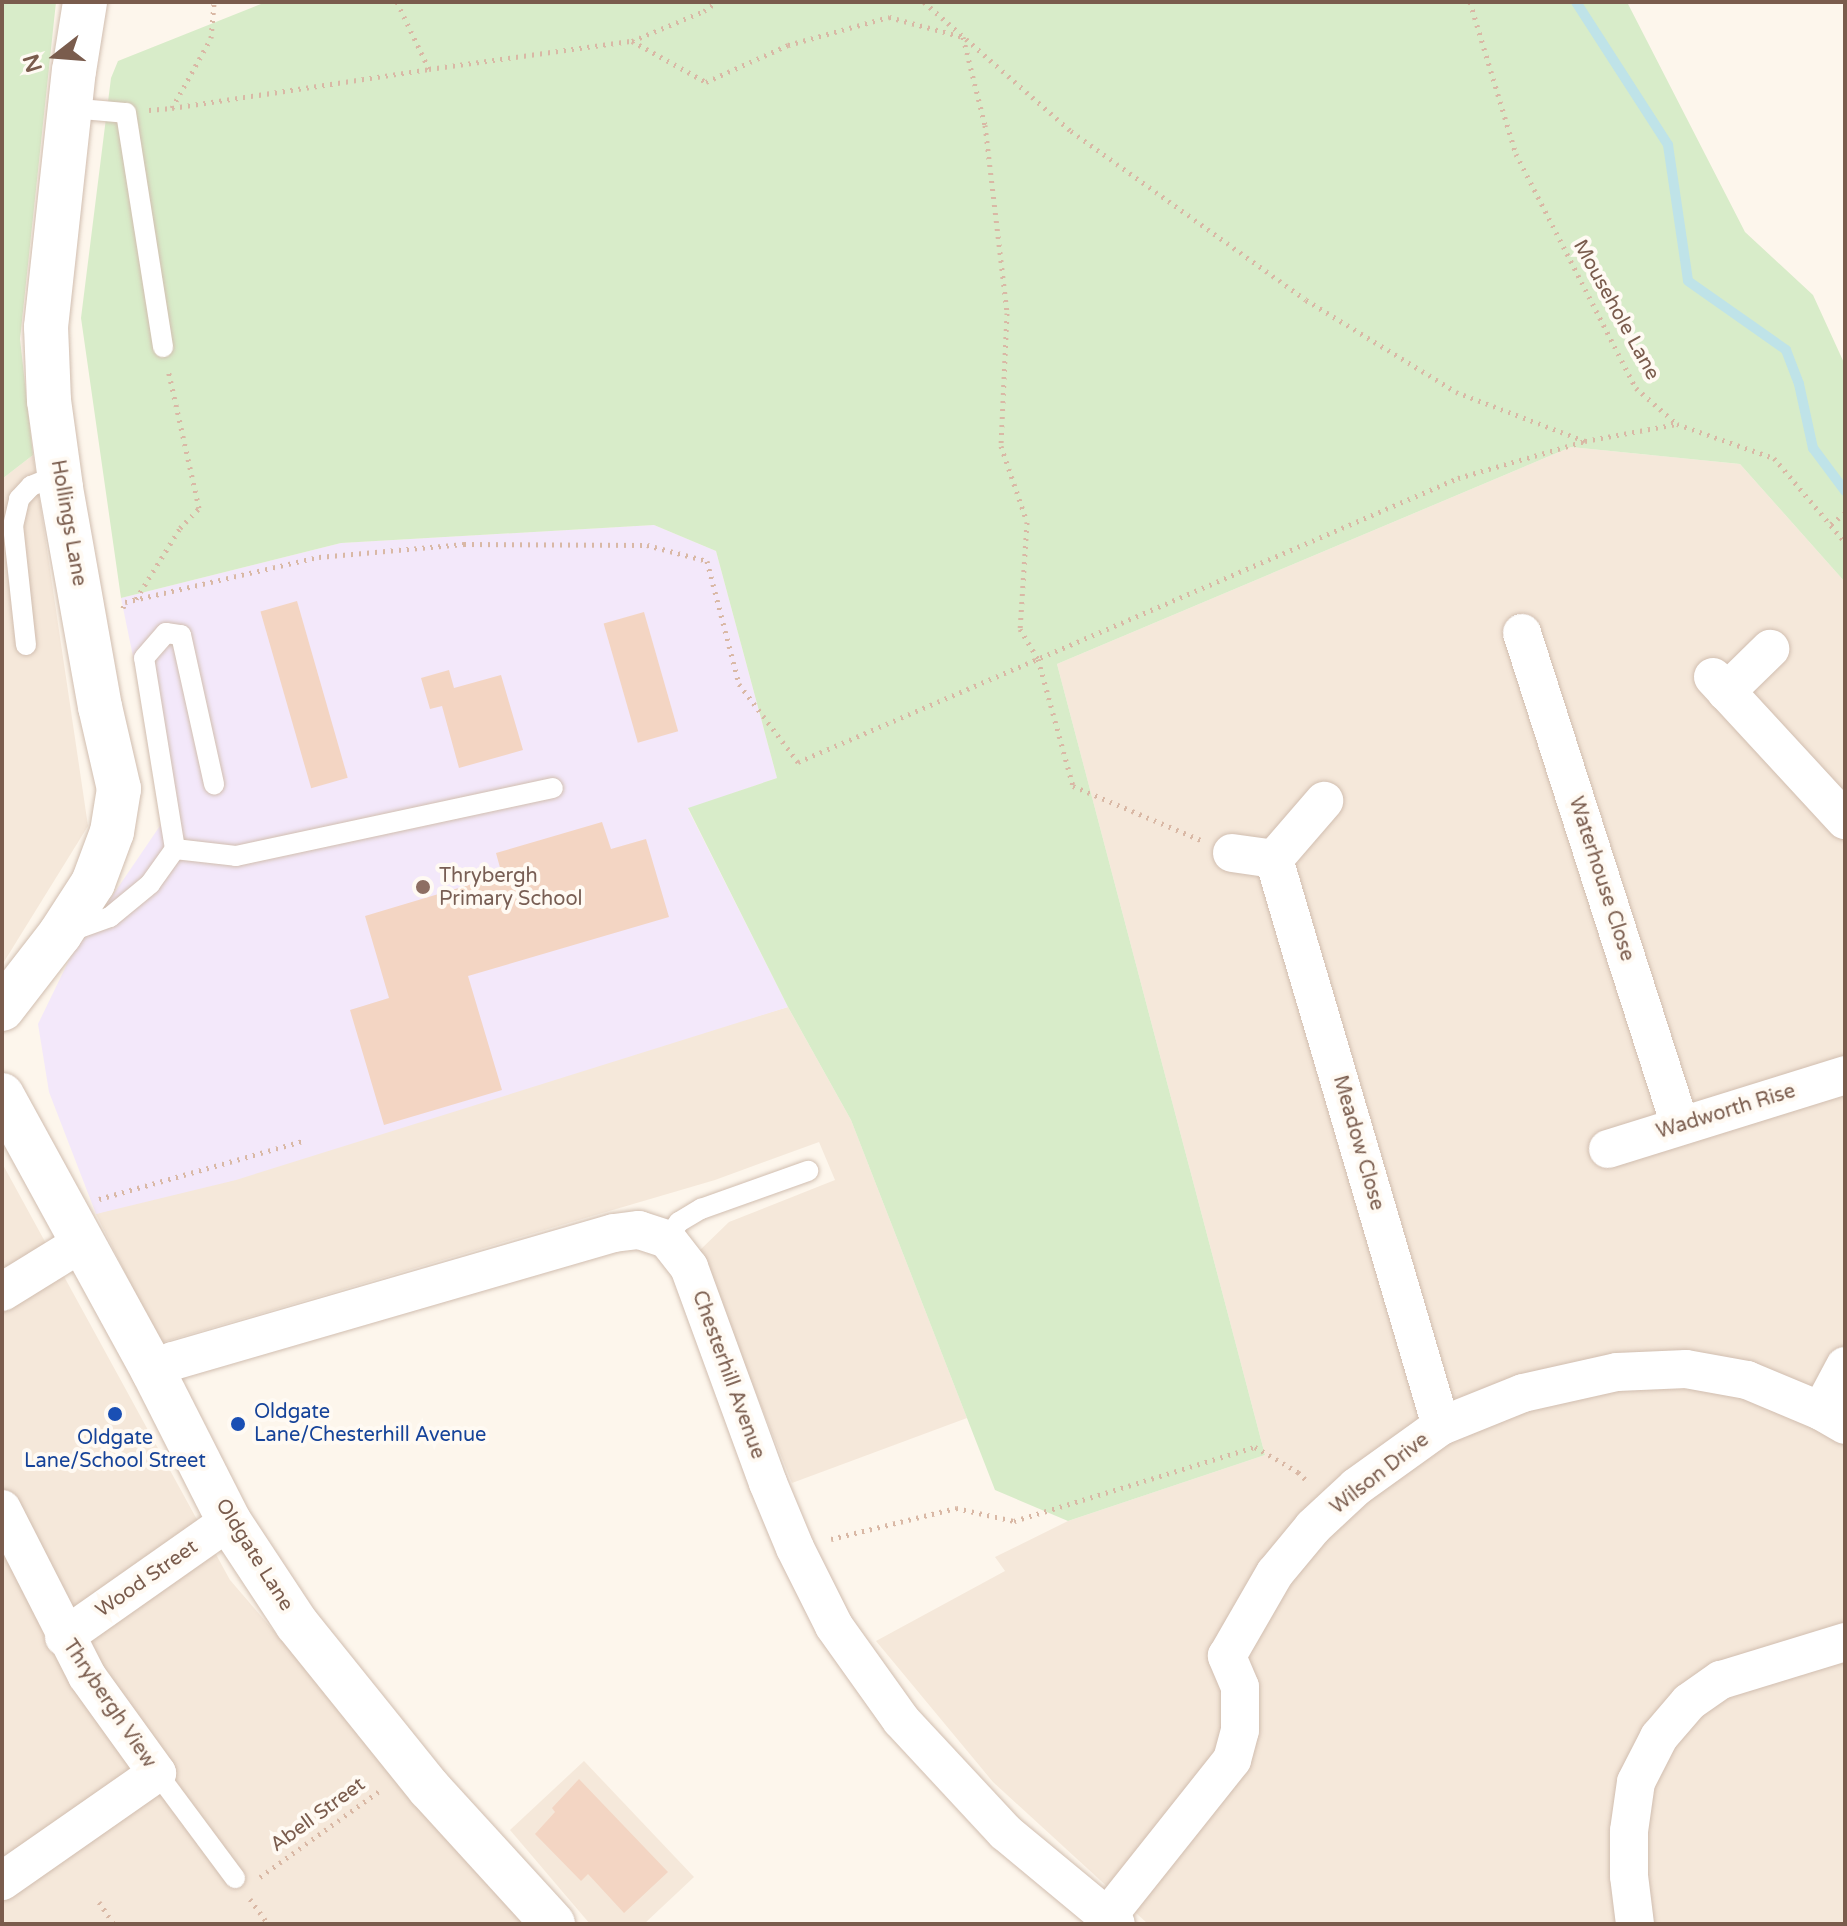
<!DOCTYPE html>
<html>
<head>
<meta charset="utf-8">
<style>
	body { margin:0 }
	#map { position:relative; width:1847px; height:1926px; overflow:hidden; background:#fdf6ec; font-family:"Varela Round",sans-serif }
	div>[style] { position:absolute }
	.residential>* { inset:0; background:#f5e8da }
	.education>* { inset:0; background:#f3e8fa }
	.green>* { inset:0; background:#d8ecc9 }
	.stream>* { height:10px; margin:-5px; padding:0 5px; transform-origin:5px; border-radius:5px; background:#bfe3e8 }
	.building>* { inset:0; background:#f3d5c3; transform-origin:0 0 }
	.path>* { height:5px; margin-top:-2.5px; transform-origin:0; background:repeating-linear-gradient(90deg,#d9b8a5 0 2px,transparent 0 8px) }
	.roads { filter:drop-shadow(0 0 2px #d1beb0) drop-shadow(0 0 2px #d1beb0) }
	.service>* { height:20px; margin:-10px; padding:0 10px; transform-origin:10px; border-radius:10px; background:#fff }
	.minor>* { height:38px; margin:-19px; padding:0 19px; transform-origin:19px; border-radius:19px; background:#fff }
	.tertiary>* { height:44px; margin:-22px; padding:0 22px; transform-origin:22px; border-radius:22px; background:#fff }
	.dots>* { width:22px; height:22px; translate:-50% -50%; box-sizing:border-box; border:4px solid #fffaf3; border-radius:50% }
	span { translate:-50% -50%; white-space:nowrap; text-align:center; line-height:1.15; -webkit-text-stroke:8px #fffaf3; paint-order:stroke }
	.street-label { font-size:20px; color:#7a5c4d }
	.education-label { font-size:20px; color:#785e54 }
	.left { translate:0 -50%; text-align:left }
	.transit-label { font-size:20px; color:#164399 }
	.frame { position:absolute; inset:0; border:4px solid #7a5c4d; pointer-events:none }
	.north { position:absolute; left:16px; top:16px; width:80px; height:80px; -webkit-text-stroke:6px #fffaf3; paint-order:stroke; rotate:253deg; font-size:22px; font-weight:700; line-height:32px; text-align:center; color:#7a5c4d }
	.north::after { content:''; display:block; margin:auto; width:28px; height:36px; background:#7a5c4d; clip-path:polygon(50% 0,100% 100%,50% 72%,0 100%) }
</style>
</head>
<body>
<div id="map">
	<div class="residential">
		<i style="clip-path:polygon(1571px 447px,1740px 464px,1845px 582px,1845px 1924px,1148px 1924px,993px 1782px,876px 1641px,1005px 1571px,995px 1557px,1068px 1521px,1265px 1455px,1057px 664px)"></i>
		<i style="clip-path:polygon(33px 455px,88px 826px,2px 965px,2px 479px)"></i>
		<i style="clip-path:polygon(788px 1007px,851px 1120px,967px 1418px,792px 1483px,699px 1251px,729px 1222px,835px 1180px,819px 1142px,715px 1180px,160px 1343px,96px 1214px)"></i>
		<i style="clip-path:polygon(2px 1163px,230px 1580px,526px 1924px,2px 1924px)"></i>
		<i style="clip-path:polygon(584px 1761px,694px 1877px,644px 1924px,590px 1924px,510px 1830px)"></i>
	</div>
	<div class="education">
		<i style="clip-path:polygon(654px 525px,716px 551px,777px 778px,688px 809px,788px 1007px,236px 1180px,96px 1214px,49px 1092px,38px 1024px,70px 958px,166px 817px,121px 598px,341px 543px)"></i>
	</div>
	<div class="green">
		<i style="clip-path:polygon(2px 2px,56px 2px,20px 339px,33px 455px,2px 479px)"></i>
		<i style="clip-path:polygon(266px 2px,1627px 2px,1745px 232px,1813px 295px,1845px 365px,1845px 582px,1740px 464px,1571px 447px,1057px 664px,1265px 1455px,1068px 1521px,995px 1490px,851px 1120px,788px 1007px,688px 808px,777px 778px,716px 551px,654px 525px,341px 543px,121px 598px,81px 318px,111px 78px,118px 61px)"></i>
	</div>
	<div class="stream">
		<i style="left:1576px;top:2px;width:170px;rotate:57.2deg"></i>
		<i style="left:1668px;top:145px;width:137px;rotate:81.6deg"></i>
		<i style="left:1688px;top:281px;width:120px;rotate:35.1deg"></i>
		<i style="left:1786px;top:350px;width:36px;rotate:69deg"></i>
		<i style="left:1799px;top:384px;width:66px;rotate:77.7deg"></i>
		<i style="left:1813px;top:448px;width:54px;rotate:53.3deg"></i>
	</div>
	<div class="building">
		<i style="left:297px;top:601px;width:184px;height:38px;rotate:74deg"></i>
		<i style="left:644px;top:612px;width:124px;height:42px;rotate:74deg"></i>
		<i style="clip-path:polygon(449px 670px,454px 688px,501px 675px,523px 750px,459px 768px,442px 706px,430px 709px,421px 678px)"></i>
		<i style="clip-path:polygon(602px 822px,611px 849px,646px 839px,669px 917px,468px 976px,502px 1090px,384px 1125px,350px 1010px,389px 998px,365px 916px,502px 875px,496px 853px)"></i>
		<i style="clip-path:polygon(579px 1779px,668px 1872px,624px 1913px,588px 1874px,581px 1881px,535px 1834px,555px 1812px,552px 1808px)"></i>
	</div>
	<div class="path">
		<i style="left:397px;top:2px;width:74px;rotate:64.5deg"></i>
		<i style="left:429px;top:69px;width:205px;rotate:-7.9deg"></i>
		<i style="left:632px;top:41px;width:78px;rotate:-22.6deg"></i>
		<i style="left:704px;top:11px;width:16px;rotate:-35deg"></i>
		<i style="left:924px;top:2px;width:196px;rotate:41.3deg"></i>
		<i style="left:1071px;top:131px;width:289px;rotate:35.7deg"></i>
		<i style="left:1306px;top:300px;width:176px;rotate:31.5deg"></i>
		<i style="left:1456px;top:392px;width:138px;rotate:20.8deg"></i>
		<i style="left:1585px;top:441px;width:94px;rotate:-10.5deg"></i>
		<i style="left:1470px;top:2px;width:159px;rotate:73.2deg"></i>
		<i style="left:1516px;top:154px;width:263px;rotate:62.9deg"></i>
		<i style="left:1636px;top:388px;width:55px;rotate:41.3deg"></i>
		<i style="left:1677px;top:424px;width:103px;rotate:19.3deg"></i>
		<i style="left:1774px;top:458px;width:110px;rotate:49.8deg"></i>
		<i style="left:632px;top:41px;width:85px;rotate:29deg"></i>
		<i style="left:706px;top:82px;width:90px;rotate:-24.3deg"></i>
		<i style="left:788px;top:45px;width:105px;rotate:-15.5deg"></i>
		<i style="left:889px;top:17px;width:77px;rotate:15.1deg"></i>
		<i style="left:963px;top:37px;width:91px;rotate:76deg"></i>
		<i style="left:985px;top:125px;width:189px;rotate:83.3deg"></i>
		<i style="left:1007px;top:313px;width:133px;rotate:92.6deg"></i>
		<i style="left:1001px;top:446px;width:80px;rotate:71.1deg"></i>
		<i style="left:1027px;top:522px;width:107px;rotate:93.7deg"></i>
		<i style="left:1020px;top:629px;width:35px;rotate:59deg"></i>
		<i style="left:1038px;top:659px;width:132px;rotate:74.6deg"></i>
		<i style="left:1073px;top:786px;width:141px;rotate:22.9deg"></i>
		<i style="left:172px;top:108px;width:260px;rotate:-8.6deg"></i>
		<i style="left:149px;top:110px;width:23px;rotate:-5deg"></i>
		<i style="left:172px;top:108px;width:80px;rotate:-60.9deg"></i>
		<i style="left:211px;top:38px;width:36px;rotate:-85deg"></i>
		<i style="left:1831px;top:524px;width:18px;rotate:-38deg"></i>
		<i style="left:136px;top:599px;width:84px;rotate:-58.2deg"></i>
		<i style="left:180px;top:528px;width:28px;rotate:-46deg"></i>
		<i style="left:199px;top:508px;width:142px;rotate:-102.6deg"></i>
		<i style="left:123px;top:608px;width:6px;rotate:-72deg"></i>
		<i style="left:125px;top:602px;width:199px;rotate:-13.1deg"></i>
		<i style="left:319px;top:557px;width:146px;rotate:-5.1deg"></i>
		<i style="left:464px;top:544px;width:183px;rotate:0.3deg"></i>
		<i style="left:647px;top:545px;width:62px;rotate:14.9deg"></i>
		<i style="left:707px;top:561px;width:127px;rotate:75.4deg"></i>
		<i style="left:739px;top:684px;width:98px;rotate:52.9deg"></i>
		<i style="left:798px;top:762px;width:719px;rotate:-23.28deg"></i>
		<i style="left:1458px;top:478px;width:132px;rotate:-16.2deg"></i>
		<i style="left:99px;top:1199px;width:215px;rotate:-15.9deg"></i>
		<i style="left:831px;top:1539px;width:129px;rotate:-13.9deg"></i>
		<i style="left:956px;top:1508px;width:59px;rotate:12.6deg"></i>
		<i style="left:1014px;top:1521px;width:252px;rotate:-17.1deg"></i>
		<i style="left:1255px;top:1447px;width:50px;rotate:30.2deg"></i>
		<i style="left:1298px;top:1472px;width:16px;rotate:45deg"></i>
		<i style="left:260px;top:1877px;width:150px;rotate:-35.8deg"></i>
		<i style="left:250px;top:1899px;width:31px;rotate:54deg"></i>
		<i style="left:99px;top:1902px;width:27px;rotate:56deg"></i>
	</div>
	<div class="roads">
		<div class="service">
			<i style="left:70px;top:108px;width:56px;rotate:5.1deg"></i>
			<i style="left:126px;top:113px;width:237px;rotate:81deg"></i>
			<i style="left:26px;top:645px;width:120px;rotate:-96.2deg"></i>
			<i style="left:13px;top:526px;width:28px;rotate:-77deg"></i>
			<i style="left:19px;top:499px;width:18px;rotate:-47deg"></i>
			<i style="left:31px;top:486px;width:31px;rotate:-22deg"></i>
			<i style="left:175px;top:849px;width:61px;rotate:6.5deg"></i>
			<i style="left:236px;top:856px;width:324px;rotate:-12.1deg"></i>
			<i style="left:68px;top:932px;width:45px;rotate:-19.7deg"></i>
			<i style="left:110px;top:917px;width:52px;rotate:-39.5deg"></i>
			<i style="left:150px;top:884px;width:43px;rotate:-54.5deg"></i>
			<i style="left:175px;top:849px;width:193px;rotate:-99.2deg"></i>
			<i style="left:144px;top:658px;width:33px;rotate:-49deg"></i>
			<i style="left:166px;top:633px;width:15px;rotate:8deg"></i>
			<i style="left:181px;top:635px;width:153px;rotate:77.5deg"></i>
			<i style="left:667px;top:1239px;width:21px;rotate:-55deg"></i>
			<i style="left:679px;top:1222px;width:26px;rotate:-31deg"></i>
			<i style="left:701px;top:1209px;width:114px;rotate:-19.6deg"></i>
			<i style="left:157px;top:1773px;width:131px;rotate:53.4deg"></i>
		</div>
		<div class="minor">
			<i style="left:1522px;top:633px;width:517px;rotate:72.2deg"></i>
			<i style="left:1713px;top:677px;width:195px;rotate:47.3deg"></i>
			<i style="left:1726px;top:692px;width:62px;rotate:-44.3deg"></i>
			<i style="left:1232px;top:853px;width:42px;rotate:8.1deg"></i>
			<i style="left:1274px;top:859px;width:77px;rotate:-49.2deg"></i>
			<i style="left:1274px;top:859px;width:591px;rotate:73.59deg"></i>
			<i style="left:1608px;top:1149px;width:248px;rotate:-17.3deg"></i>
			<i style="left:2px;top:1292px;width:95px;rotate:-31.7deg"></i>
			<i style="left:153px;top:1371px;width:22px;rotate:-27deg"></i>
			<i style="left:173px;top:1361px;width:459px;rotate:-16.2deg"></i>
			<i style="left:614px;top:1233px;width:25px;rotate:-7deg"></i>
			<i style="left:639px;top:1230px;width:29px;rotate:18deg"></i>
			<i style="left:667px;top:1239px;width:36px;rotate:52deg"></i>
			<i style="left:689px;top:1267px;width:230px;rotate:69.9deg"></i>
			<i style="left:768px;top:1483px;width:70px;rotate:67.4deg"></i>
			<i style="left:795px;top:1548px;width:87px;rotate:63.4deg"></i>
			<i style="left:834px;top:1626px;width:115px;rotate:54.5deg"></i>
			<i style="left:901px;top:1720px;width:153px;rotate:47.1deg"></i>
			<i style="left:1005px;top:1832px;width:144px;rotate:39.7deg"></i>
			<i style="left:1821px;top:1411px;width:51px;rotate:-61.9deg"></i>
			<i style="left:2px;top:1509px;width:187px;rotate:63deg"></i>
			<i style="left:87px;top:1676px;width:120px;rotate:54.2deg"></i>
			<i style="left:157px;top:1773px;width:189px;rotate:145.1deg"></i>
			<i style="left:64px;top:1637px;width:202px;rotate:-35.1deg"></i>
			<i style="left:1107px;top:1917px;width:201px;rotate:-51.5deg"></i>
			<i style="left:1232px;top:1760px;width:31px;rotate:-75deg"></i>
			<i style="left:1240px;top:1730px;width:43px;rotate:-90deg"></i>
			<i style="left:1240px;top:1687px;width:34px;rotate:-113deg"></i>
			<i style="left:1227px;top:1656px;width:96px;rotate:-60deg"></i>
			<i style="left:1275px;top:1573px;width:60px;rotate:-50.4deg"></i>
			<i style="left:1313px;top:1527px;width:59px;rotate:-42.9deg"></i>
			<i style="left:1356px;top:1487px;width:105px;rotate:-35.7deg"></i>
			<i style="left:1441px;top:1426px;width:88px;rotate:-21.9deg"></i>
			<i style="left:1523px;top:1393px;width:96px;rotate:-12.6deg"></i>
			<i style="left:1617px;top:1372px;width:69px;rotate:-2.5deg"></i>
			<i style="left:1686px;top:1369px;width:62px;rotate:10.2deg"></i>
			<i style="left:1747px;top:1380px;width:80px;rotate:22.7deg"></i>
			<i style="left:1821px;top:1411px;width:28px;rotate:30deg"></i>
			<i style="left:1635px;top:1924px;width:48px;rotate:-97.1deg"></i>
			<i style="left:1629px;top:1876px;width:45px;rotate:-90deg"></i>
			<i style="left:1629px;top:1831px;width:49px;rotate:-81.9deg"></i>
			<i style="left:1636px;top:1782px;width:51px;rotate:-62.9deg"></i>
			<i style="left:1659px;top:1737px;width:46px;rotate:-49.4deg"></i>
			<i style="left:1689px;top:1702px;width:39px;rotate:-35deg"></i>
			<i style="left:1721px;top:1680px;width:130px;rotate:-17deg"></i>
		</div>
		<div class="tertiary">
			<i style="left:2px;top:1009px;width:95px;rotate:-52.3deg"></i>
			<i style="left:60px;top:934px;width:61px;rotate:-57.1deg"></i>
			<i style="left:93px;top:883px;width:54px;rotate:-69.6deg"></i>
			<i style="left:112px;top:832px;width:44px;rotate:-80.8deg"></i>
			<i style="left:119px;top:789px;width:84px;rotate:-103deg"></i>
			<i style="left:100px;top:707px;width:223px;rotate:-100.1deg"></i>
			<i style="left:61px;top:487px;width:87px;rotate:-97.9deg"></i>
			<i style="left:49px;top:401px;width:74px;rotate:-92.3deg"></i>
			<i style="left:46px;top:327px;width:258px;rotate:-83.8deg"></i>
			<i style="left:74px;top:71px;width:70px;rotate:-80.9deg"></i>
			<i style="left:2px;top:1095px;width:315px;rotate:61.3deg"></i>
			<i style="left:153px;top:1371px;width:168px;rotate:63.1deg"></i>
			<i style="left:229px;top:1521px;width:123px;rotate:56.6deg"></i>
			<i style="left:297px;top:1624px;width:211px;rotate:51.2deg"></i>
			<i style="left:429px;top:1788px;width:184px;rotate:47.6deg"></i>
		</div>
	</div>
	<div class="dots">
		<i style="left:423px;top:887px;background:#8d6e63"></i>
		<i style="left:115px;top:1414px;background:#1a4fb4"></i>
		<i style="left:238px;top:1424px;background:#1a4fb4"></i>
	</div>
	<div class="street-label">
		<span style="left:1616px;top:310px;rotate:61deg">Mousehole Lane</span>
		<span style="left:68px;top:523px;rotate:80deg">Hollings Lane</span>
		<span style="left:1601px;top:879px;rotate:72deg">Waterhouse Close</span>
		<span style="left:1726px;top:1112px;rotate:-17deg">Wadworth Rise</span>
		<span style="left:1358px;top:1143px;rotate:74deg">Meadow Close</span>
		<span style="left:728px;top:1375px;rotate:70deg">Chesterhill Avenue</span>
		<span style="left:1380px;top:1474px;rotate:-38deg">Wilson Drive</span>
		<span style="left:254px;top:1555px;rotate:58deg">Oldgate Lane</span>
		<span style="left:147px;top:1579px;rotate:-35deg">Wood Street</span>
		<span style="left:109px;top:1704px;rotate:56deg">Thrybergh View</span>
		<span style="left:318px;top:1815px;rotate:-36deg">Abell Street</span>
	</div>
	<div class="education-label">
		<span class="left" style="left:439px;top:888px">Thrybergh<br>Primary School</span>
	</div>
	<div class="transit-label">
		<span class="left" style="left:254px;top:1424px">Oldgate<br>Lane/Chesterhill Avenue</span>
		<span style="left:115px;top:1450px">Oldgate<br>Lane/School Street</span>
	</div>
	<div class="frame"></div>
	<div class="north">N</div>
</div>
</body>
</html>
